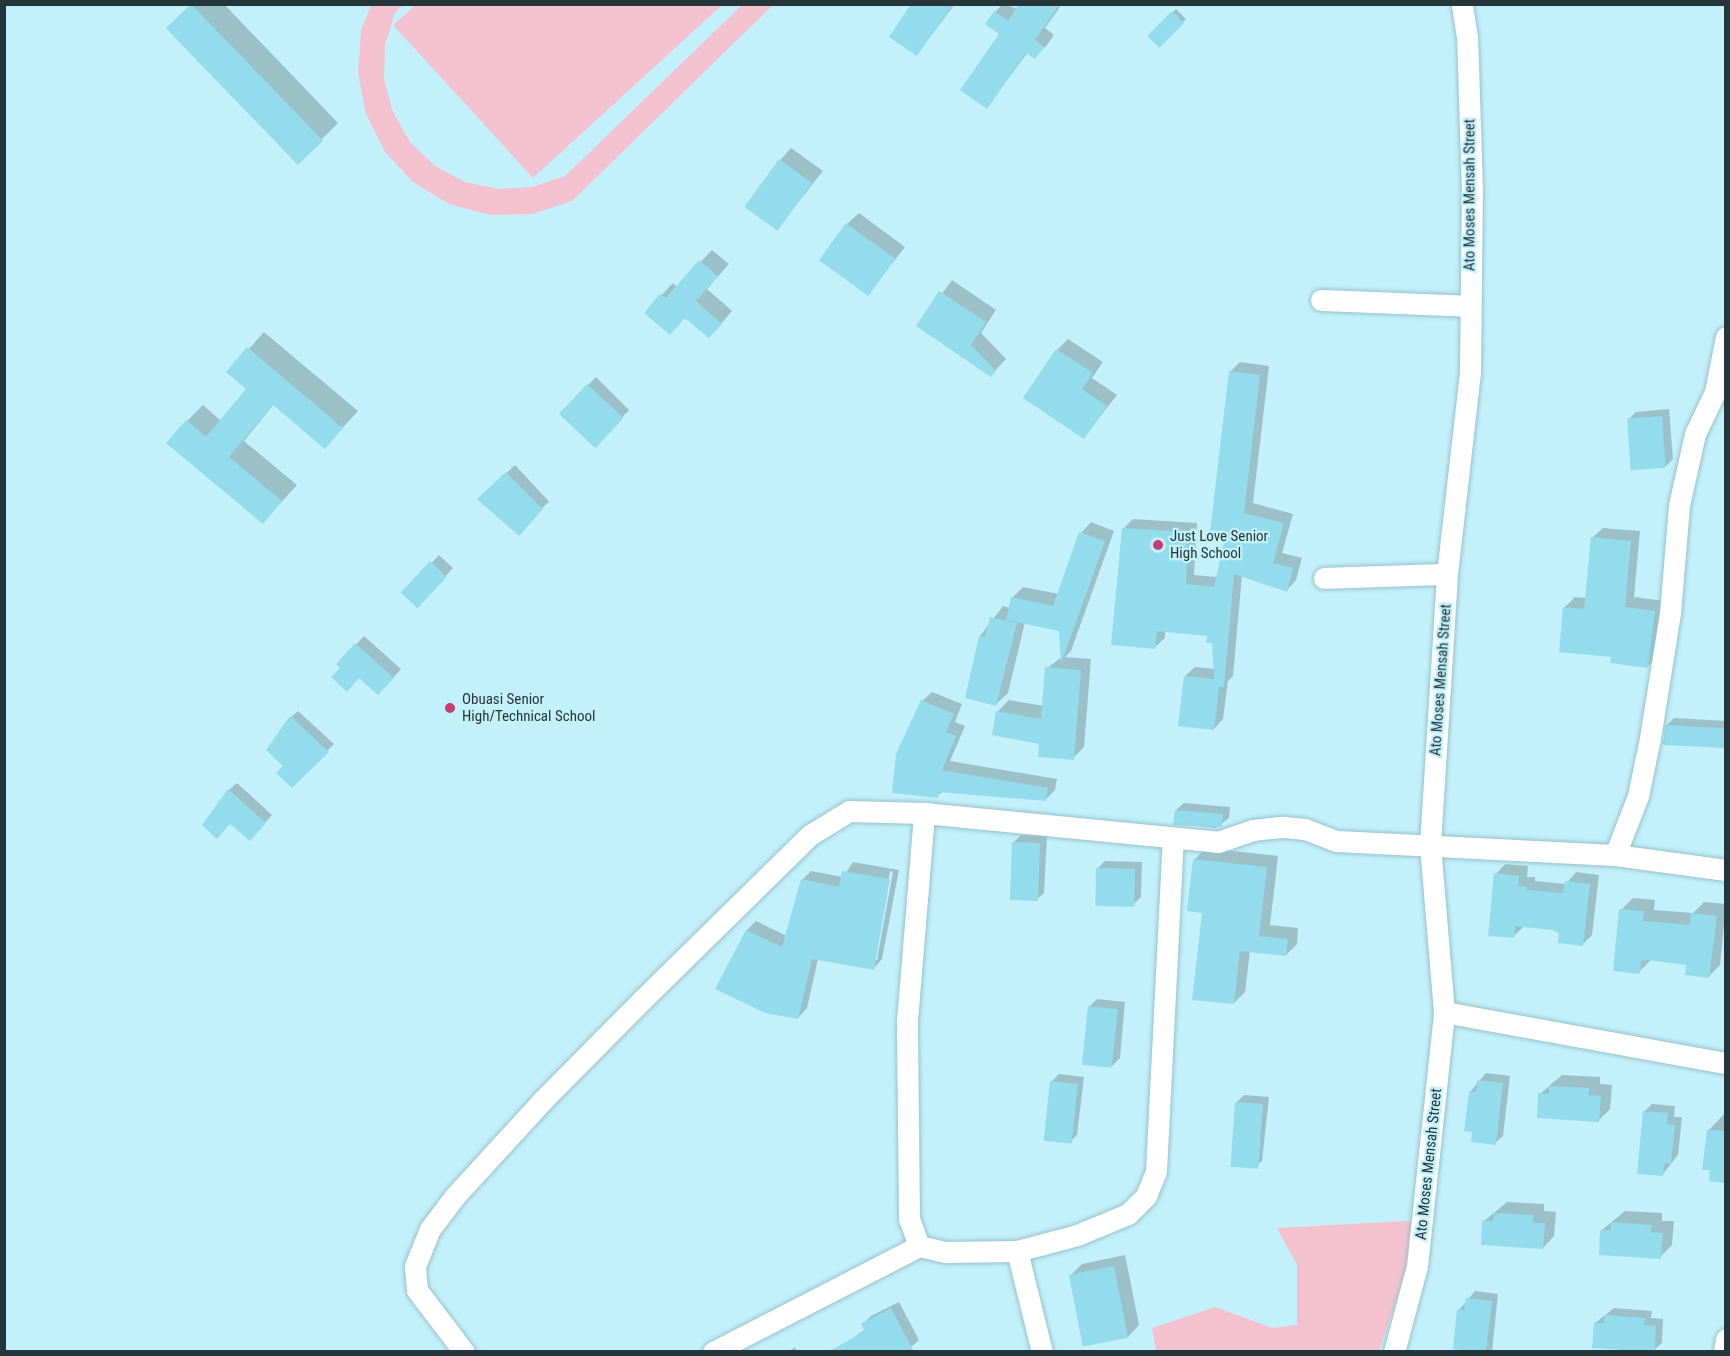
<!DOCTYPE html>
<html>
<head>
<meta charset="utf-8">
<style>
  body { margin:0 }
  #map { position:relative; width:1730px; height:1356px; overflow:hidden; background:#c3f1fb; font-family:"Roboto Condensed",sans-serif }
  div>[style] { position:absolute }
  .green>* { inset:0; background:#f4c2ce }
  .shadow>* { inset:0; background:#0003; transform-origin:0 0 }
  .building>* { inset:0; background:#92dceb; transform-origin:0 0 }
  .roads { filter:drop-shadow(0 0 2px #96c3cc) drop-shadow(0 0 2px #96c3cc) }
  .minor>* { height:21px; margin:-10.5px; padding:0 10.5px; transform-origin:10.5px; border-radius:10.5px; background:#fff }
  .dots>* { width:16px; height:16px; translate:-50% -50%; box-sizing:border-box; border:3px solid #c3f1fb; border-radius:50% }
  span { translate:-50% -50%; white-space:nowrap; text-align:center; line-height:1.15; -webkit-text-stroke:4.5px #c3f1fb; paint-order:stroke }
  .street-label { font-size:15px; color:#24363a }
  .poi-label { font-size:15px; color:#24363a }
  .left { translate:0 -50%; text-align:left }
  .frame { position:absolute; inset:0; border:6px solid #24363a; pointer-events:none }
</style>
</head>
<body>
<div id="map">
  <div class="green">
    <div style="clip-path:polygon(371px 5px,403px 5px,395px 12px,385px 45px,384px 79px,393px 112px,410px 142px,435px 166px,465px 182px,498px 189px,532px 187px,565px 176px,742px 5px,773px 5px,572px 201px,532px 214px,490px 215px,449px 204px,413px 182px,385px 152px,366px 114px,358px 73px,361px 31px)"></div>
    <div style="clip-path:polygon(416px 5px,416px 4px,722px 5px,533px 178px,393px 25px)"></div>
    <div style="clip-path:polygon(1423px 1220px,1379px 1351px,1156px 1351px,1152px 1328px,1215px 1307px,1273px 1328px,1297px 1325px,1297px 1265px,1277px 1228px)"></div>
  </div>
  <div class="shadow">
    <div style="clip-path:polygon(193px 4px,224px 4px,338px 123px,298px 163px,168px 28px)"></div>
    <div style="clip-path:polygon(913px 4px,955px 4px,917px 54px)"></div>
    <div style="clip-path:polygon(1003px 4px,1018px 9px,1021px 4px,1062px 4px,1045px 28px,1054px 35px,1047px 45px,1035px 57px,1028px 52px,987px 107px,1001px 33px,995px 12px)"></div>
    <div style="left:1176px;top:9px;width:14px;height:38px;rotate:45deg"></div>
    <div style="clip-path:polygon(791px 148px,823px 171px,777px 229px,780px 160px)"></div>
    <div style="clip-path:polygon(859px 213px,905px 247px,868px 294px,847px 224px)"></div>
    <div style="clip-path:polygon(712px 250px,729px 264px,707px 289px,732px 311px,720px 325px,646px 312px,673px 283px,677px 287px)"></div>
    <div style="clip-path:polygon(952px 280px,996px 310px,981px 333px,1006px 359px,991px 375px,918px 326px)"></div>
    <div style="clip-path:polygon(264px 332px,358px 411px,325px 447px,274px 404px,244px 441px,297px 485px,263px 522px,187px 421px,203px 405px,221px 421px,248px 389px,228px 372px)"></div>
    <div style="clip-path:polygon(1068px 339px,1103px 362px,1092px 378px,1117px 395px,1084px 437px,1057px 350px)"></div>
    <div style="clip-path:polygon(1240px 362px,1269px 366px,1253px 503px,1293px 514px,1282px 553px,1302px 558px,1296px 580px,1287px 590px,1242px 575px,1233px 676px,1228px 681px,1223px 719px,1214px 729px,1185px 676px,1195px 667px,1215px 669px,1213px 642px,1208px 635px,1165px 630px,1165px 638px,1155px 647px,1123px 529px,1133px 519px,1197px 523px,1194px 575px,1217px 577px,1226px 541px,1230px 372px)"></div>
    <div style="left:596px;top:377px;width:47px;height:51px;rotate:45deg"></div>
    <div style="clip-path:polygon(1669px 409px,1673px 459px,1665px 467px,1628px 420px,1636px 412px)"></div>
    <div style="left:515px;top:465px;width:50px;height:35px;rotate:47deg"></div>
    <div style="clip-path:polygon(1091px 522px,1114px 531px,1071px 651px,1065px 657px,1091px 659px,1084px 747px,1073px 758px,1041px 742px,993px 734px,998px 711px,1009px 700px,1044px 706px,1047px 668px,1062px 657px,1060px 630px,1025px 622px,1008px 693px,996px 704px,980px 636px,1003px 606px,1010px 608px,1013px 597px,1023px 587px,1059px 594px,1081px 533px)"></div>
    <div style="clip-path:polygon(1603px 528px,1640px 531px,1634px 597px,1665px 601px,1658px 656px,1648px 666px,1613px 655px,1565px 607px,1575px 597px,1587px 598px,1592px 538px)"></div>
    <div style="left:439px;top:555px;width:19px;height:52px;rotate:43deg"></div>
    <div style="clip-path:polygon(364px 636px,401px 669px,386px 686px,338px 664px)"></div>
    <div style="clip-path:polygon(932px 692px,962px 704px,955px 722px,965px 726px,950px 761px,1057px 779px,1055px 790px,1045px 800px,943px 791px,937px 796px,922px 701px)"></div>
    <div style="clip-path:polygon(298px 711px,334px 744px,292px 786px,285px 766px,291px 717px)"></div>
    <div style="clip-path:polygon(1674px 718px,1726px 721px,1726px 747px,1663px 744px,1666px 726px)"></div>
    <div style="clip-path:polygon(237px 783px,272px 815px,257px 832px,229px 790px)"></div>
    <div style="clip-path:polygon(1184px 803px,1230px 807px,1229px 818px,1216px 828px,1175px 823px,1176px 810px)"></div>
    <div style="clip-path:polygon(1021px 835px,1047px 836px,1044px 893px,1036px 900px,1014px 842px)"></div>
    <div style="clip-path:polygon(1206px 848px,1278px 856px,1270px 925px,1298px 928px,1297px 944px,1286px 955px,1250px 951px,1245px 992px,1234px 1003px,1204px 911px,1195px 859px)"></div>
    <div style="clip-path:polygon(1105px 861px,1142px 862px,1141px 897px,1133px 905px,1098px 868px)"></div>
    <div style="clip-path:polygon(evenodd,853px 862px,899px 870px,882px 959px,873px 969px,818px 959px,807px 1008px,798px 1018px,717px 989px,747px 930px,756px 921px,787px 936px,802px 880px,811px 871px,843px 877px,853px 862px,890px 871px,893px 872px,877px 960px,874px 960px,890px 871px)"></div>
    <div style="clip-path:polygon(1505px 864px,1528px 866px,1527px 877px,1535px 877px,1535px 881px,1566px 884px,1576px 872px,1599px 875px,1592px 935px,1582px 945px,1552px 928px,1523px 927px,1514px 936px,1496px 874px)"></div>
    <div style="clip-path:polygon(1633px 898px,1655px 900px,1654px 910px,1693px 913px,1704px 902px,1726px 904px,1720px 965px,1709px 976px,1688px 964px,1651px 960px,1639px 972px,1621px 910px)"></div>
    <div style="clip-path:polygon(1097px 999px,1125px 1002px,1120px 1058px,1112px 1066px,1089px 1007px)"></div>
    <div style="clip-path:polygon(1486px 1073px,1510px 1076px,1503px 1136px,1495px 1143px,1470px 1092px)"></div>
    <div style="clip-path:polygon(1059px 1074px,1084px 1077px,1077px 1135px,1069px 1143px,1052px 1081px)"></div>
    <div style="clip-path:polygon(1562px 1075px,1600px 1077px,1600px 1084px,1612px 1085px,1610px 1109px,1598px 1121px,1540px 1094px)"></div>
    <div style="clip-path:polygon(1244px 1095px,1269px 1097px,1262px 1161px,1254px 1168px,1237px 1102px)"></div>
    <div style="clip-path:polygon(1652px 1104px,1675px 1106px,1674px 1117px,1682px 1117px,1678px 1155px,1663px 1174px,1644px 1112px)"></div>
    <div style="clip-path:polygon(1726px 1112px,1726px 1181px,1710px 1179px,1708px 1131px)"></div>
    <div style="clip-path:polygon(1507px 1202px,1544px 1204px,1544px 1211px,1556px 1212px,1554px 1236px,1543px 1248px,1484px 1221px)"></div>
    <div style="clip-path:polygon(1625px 1211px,1662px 1213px,1662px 1221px,1674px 1221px,1672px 1245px,1660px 1257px,1602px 1230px)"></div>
    <div style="clip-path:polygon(1125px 1255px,1139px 1325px,1128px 1337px,1071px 1275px,1082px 1264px)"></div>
    <div style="clip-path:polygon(1475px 1291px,1498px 1294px,1492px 1352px,1462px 1352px,1459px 1310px)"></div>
    <div style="clip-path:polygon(899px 1302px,919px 1340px,911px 1347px,844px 1344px,866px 1329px,863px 1324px,871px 1316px)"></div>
    <div style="clip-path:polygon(1614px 1308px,1652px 1311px,1651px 1318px,1663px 1319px,1662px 1343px,1654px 1350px,1595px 1323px)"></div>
    <div style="clip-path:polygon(795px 1347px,797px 1352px,788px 1352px)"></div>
  </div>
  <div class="building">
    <div style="left:191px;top:4px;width:190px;height:35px;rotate:46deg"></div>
    <div style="clip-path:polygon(911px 4px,953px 4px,917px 56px,889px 37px)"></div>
    <div style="clip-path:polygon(1019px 4px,1060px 4px,1035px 40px,1044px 47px,1035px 59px,1026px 53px,987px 109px,960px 90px,999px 34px,985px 24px,994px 11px,1008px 21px)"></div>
    <div style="left:1172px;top:11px;width:17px;height:35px;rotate:45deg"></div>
    <div style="left:779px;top:159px;width:41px;height:59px;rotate:36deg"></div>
    <div style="left:846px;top:223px;width:61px;height:46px;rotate:36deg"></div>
    <div style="clip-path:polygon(699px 260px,718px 276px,696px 301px,722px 324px,709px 338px,685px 318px,670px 335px,644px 313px,660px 294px,666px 298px)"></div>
    <div style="clip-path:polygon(939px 291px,986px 322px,971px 345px,996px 371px,991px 377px,916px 326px)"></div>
    <div style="clip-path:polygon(247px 347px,343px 428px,325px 449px,273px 405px,229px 457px,282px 501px,263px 524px,166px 443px,186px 420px,206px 437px,246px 389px,226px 372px)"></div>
    <div style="clip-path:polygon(1056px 349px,1093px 373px,1082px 389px,1107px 406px,1084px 439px,1023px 398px)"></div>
    <div style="clip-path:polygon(1229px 371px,1260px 375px,1244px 513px,1284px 523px,1273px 563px,1293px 568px,1287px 592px,1234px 574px,1224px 687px,1219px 687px,1214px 730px,1178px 726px,1184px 676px,1214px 679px,1212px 643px,1206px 643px,1207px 636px,1157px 631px,1155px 649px,1111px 645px,1122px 528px,1188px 532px,1186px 584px,1214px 587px,1224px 542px,1209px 540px)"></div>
    <div style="left:587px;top:384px;width:50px;height:41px;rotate:43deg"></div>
    <div style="left:1662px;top:416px;width:52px;height:35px;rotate:86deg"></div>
    <div style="clip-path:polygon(506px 472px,543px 509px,519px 536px,477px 499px)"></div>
    <div style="clip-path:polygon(1079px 532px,1105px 541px,1061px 664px,1059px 631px,1006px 620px,1011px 597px,1053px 606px)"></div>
    <div style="clip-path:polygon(1591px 537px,1631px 541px,1625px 607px,1655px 611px,1648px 668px,1610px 663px,1611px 657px,1559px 652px,1563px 607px,1584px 609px)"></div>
    <div style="left:430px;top:561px;width:23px;height:43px;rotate:43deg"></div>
    <div style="clip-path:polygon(990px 617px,1017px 623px,996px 706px,965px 698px,979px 636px,985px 637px)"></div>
    <div style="clip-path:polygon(355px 643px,394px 678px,378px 695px,359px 678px,347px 692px,331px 677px,340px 668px,336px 664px)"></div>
    <div style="clip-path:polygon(1045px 667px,1081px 670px,1074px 760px,1038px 757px,1039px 744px,992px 735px,996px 711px,1041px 719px)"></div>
    <div style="clip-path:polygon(921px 700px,954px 714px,946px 732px,956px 736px,942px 770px,1048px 788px,1046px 801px,939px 792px,938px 798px,892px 793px,896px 754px)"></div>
    <div style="clip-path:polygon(290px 716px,329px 752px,292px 788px,276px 773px,283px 766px,266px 750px)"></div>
    <div style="left:1665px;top:725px;width:60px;height:20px;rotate:3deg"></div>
    <div style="clip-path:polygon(228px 789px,266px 823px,250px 841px,230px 824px,217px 839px,202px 825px)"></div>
    <div style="clip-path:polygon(1175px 810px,1223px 814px,1222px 827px,1173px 825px)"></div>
    <div style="left:1012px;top:842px;width:28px;height:58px;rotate:2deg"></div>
    <div style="clip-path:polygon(1193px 859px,1267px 867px,1259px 936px,1288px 939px,1286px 956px,1240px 951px,1234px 1004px,1192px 1000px,1202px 913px,1187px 911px)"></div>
    <div style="left:1096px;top:868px;width:39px;height:38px;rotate:1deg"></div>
    <div style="clip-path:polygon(842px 871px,890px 879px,874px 970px,812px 959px,798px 1019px,765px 1013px,715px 989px,746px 930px,782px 947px,801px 879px,839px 887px)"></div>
    <div style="clip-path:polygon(1494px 873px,1519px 876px,1518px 886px,1527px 887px,1526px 890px,1563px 893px,1565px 881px,1590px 884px,1583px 946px,1558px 943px,1559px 933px,1552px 930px,1515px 926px,1514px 938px,1488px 936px)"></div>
    <div style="clip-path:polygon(1619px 909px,1644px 911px,1643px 921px,1690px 925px,1691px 913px,1717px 916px,1709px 978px,1685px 975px,1686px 965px,1648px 960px,1641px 961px,1640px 974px,1613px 971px)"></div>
    <div style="left:1088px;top:1006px;width:30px;height:59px;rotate:6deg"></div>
    <div style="clip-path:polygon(1477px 1080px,1503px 1083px,1496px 1145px,1471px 1142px,1472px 1132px,1464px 1131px,1469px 1091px,1476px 1092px)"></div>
    <div style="left:1050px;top:1081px;width:28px;height:60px;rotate:6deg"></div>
    <div style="clip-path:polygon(1549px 1086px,1589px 1088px,1589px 1095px,1601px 1096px,1599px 1122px,1537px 1118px,1538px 1093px,1549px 1094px)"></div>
    <div style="left:1235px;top:1102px;width:28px;height:65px;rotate:4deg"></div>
    <div style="clip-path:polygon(1643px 1111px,1668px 1113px,1667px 1124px,1675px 1125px,1671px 1164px,1664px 1164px,1663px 1176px,1637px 1174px)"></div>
    <div style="clip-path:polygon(1707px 1130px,1725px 1131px,1725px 1183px,1709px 1181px,1710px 1170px,1702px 1170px)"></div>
    <div style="clip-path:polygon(1494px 1213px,1533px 1215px,1533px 1223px,1545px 1223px,1543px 1249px,1481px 1245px,1482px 1220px,1493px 1221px)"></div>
    <div style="clip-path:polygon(1611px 1222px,1651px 1225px,1651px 1232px,1663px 1233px,1661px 1259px,1599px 1255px,1600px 1230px,1611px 1230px)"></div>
    <div style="left:1114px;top:1266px;width:73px;height:46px;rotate:79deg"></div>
    <div style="clip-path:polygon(1466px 1298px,1492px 1301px,1486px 1352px,1453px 1349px,1457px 1309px,1464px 1310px)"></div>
    <div style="clip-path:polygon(891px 1308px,914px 1352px,828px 1352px,865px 1331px,861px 1324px)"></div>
    <div style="clip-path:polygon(1605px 1315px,1645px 1318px,1644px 1325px,1656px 1326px,1655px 1352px,1592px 1348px,1594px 1323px,1604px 1323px)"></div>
  </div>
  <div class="roads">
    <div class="minor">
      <div style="left:1321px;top:300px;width:148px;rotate:2.3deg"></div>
      <div style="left:1324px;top:578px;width:123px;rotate:-1.9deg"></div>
      <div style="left:1615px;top:855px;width:63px;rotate:-68.7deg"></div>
      <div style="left:1638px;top:796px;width:59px;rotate:-78.3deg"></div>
      <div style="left:1650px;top:738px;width:127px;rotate:-80.9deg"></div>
      <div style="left:1670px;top:613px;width:108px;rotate:-85.2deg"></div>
      <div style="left:1679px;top:505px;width:73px;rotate:-77.3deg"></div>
      <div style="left:1695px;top:434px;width:47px;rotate:-64.5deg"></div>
      <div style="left:1715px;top:392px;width:56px;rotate:-78.7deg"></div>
      <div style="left:1444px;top:1012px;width:287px;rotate:10.3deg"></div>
      <div style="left:919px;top:1246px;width:29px;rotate:-110deg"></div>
      <div style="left:909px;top:1219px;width:198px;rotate:-90.6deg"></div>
      <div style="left:907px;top:1021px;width:209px;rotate:-85.3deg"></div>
      <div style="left:1017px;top:1251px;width:104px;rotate:76.1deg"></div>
      <div style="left:464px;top:1352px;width:78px;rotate:-127.2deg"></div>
      <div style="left:417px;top:1290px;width:24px;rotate:-95deg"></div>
      <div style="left:415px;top:1266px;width:40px;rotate:-68deg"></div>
      <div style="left:430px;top:1229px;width:41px;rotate:-52.9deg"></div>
      <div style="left:455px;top:1196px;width:129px;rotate:-47.5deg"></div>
      <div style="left:542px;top:1101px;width:142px;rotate:-45.3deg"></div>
      <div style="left:642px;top:1000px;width:235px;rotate:-44.5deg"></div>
      <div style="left:810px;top:835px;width:46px;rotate:-31.6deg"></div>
      <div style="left:849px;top:811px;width:75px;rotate:1.5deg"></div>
      <div style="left:924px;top:813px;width:295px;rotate:5.6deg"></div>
      <div style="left:1218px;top:842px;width:36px;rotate:-19deg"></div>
      <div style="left:1252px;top:830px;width:31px;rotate:-6deg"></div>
      <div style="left:1283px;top:827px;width:22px;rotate:5deg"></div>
      <div style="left:1305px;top:829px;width:34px;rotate:21deg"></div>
      <div style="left:1337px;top:841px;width:278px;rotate:2.9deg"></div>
      <div style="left:1615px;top:855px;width:112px;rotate:7.7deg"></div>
      <div style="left:713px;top:1352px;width:232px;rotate:-27.2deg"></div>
      <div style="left:919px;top:1246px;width:28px;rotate:13deg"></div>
      <div style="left:946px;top:1252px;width:71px;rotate:-0.8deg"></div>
      <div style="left:1017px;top:1251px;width:62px;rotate:-14.9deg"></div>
      <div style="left:1077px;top:1235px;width:55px;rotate:-22.4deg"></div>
      <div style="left:1128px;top:1214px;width:25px;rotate:-45deg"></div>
      <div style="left:1146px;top:1196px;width:27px;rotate:-68deg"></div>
      <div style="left:1156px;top:1171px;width:333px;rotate:-87.1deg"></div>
      <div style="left:1394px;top:1352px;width:89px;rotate:-75deg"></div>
      <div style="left:1417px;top:1266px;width:255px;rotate:-83.9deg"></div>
      <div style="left:1444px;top:1012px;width:168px;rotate:-94.8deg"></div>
      <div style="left:1430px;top:845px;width:272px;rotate:-86.4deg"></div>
      <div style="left:1447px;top:574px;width:202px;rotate:-83.5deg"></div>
      <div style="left:1470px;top:373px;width:181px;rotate:-89.4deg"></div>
      <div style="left:1472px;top:192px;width:155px;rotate:-91.8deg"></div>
      <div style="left:1467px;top:37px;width:33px;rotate:-99deg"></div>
      <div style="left:1724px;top:1352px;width:13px;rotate:-81deg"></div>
    </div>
  </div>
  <div class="dots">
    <div style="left:1158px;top:545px;background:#c83c70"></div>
    <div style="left:450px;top:708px;background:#c83c70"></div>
  </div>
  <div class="street-label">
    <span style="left:1470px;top:195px;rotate:-90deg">Ato Moses Mensah Street</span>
    <span style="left:1441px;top:680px;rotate:-86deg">Ato Moses Mensah Street</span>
    <span style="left:1429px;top:1164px;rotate:-84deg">Ato Moses Mensah Street</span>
  </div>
  <div class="poi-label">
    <span class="left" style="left:1170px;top:545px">Just Love Senior<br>High School</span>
    <span class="left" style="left:462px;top:708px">Obuasi Senior<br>High/Technical School</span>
  </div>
  <div class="frame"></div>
</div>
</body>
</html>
